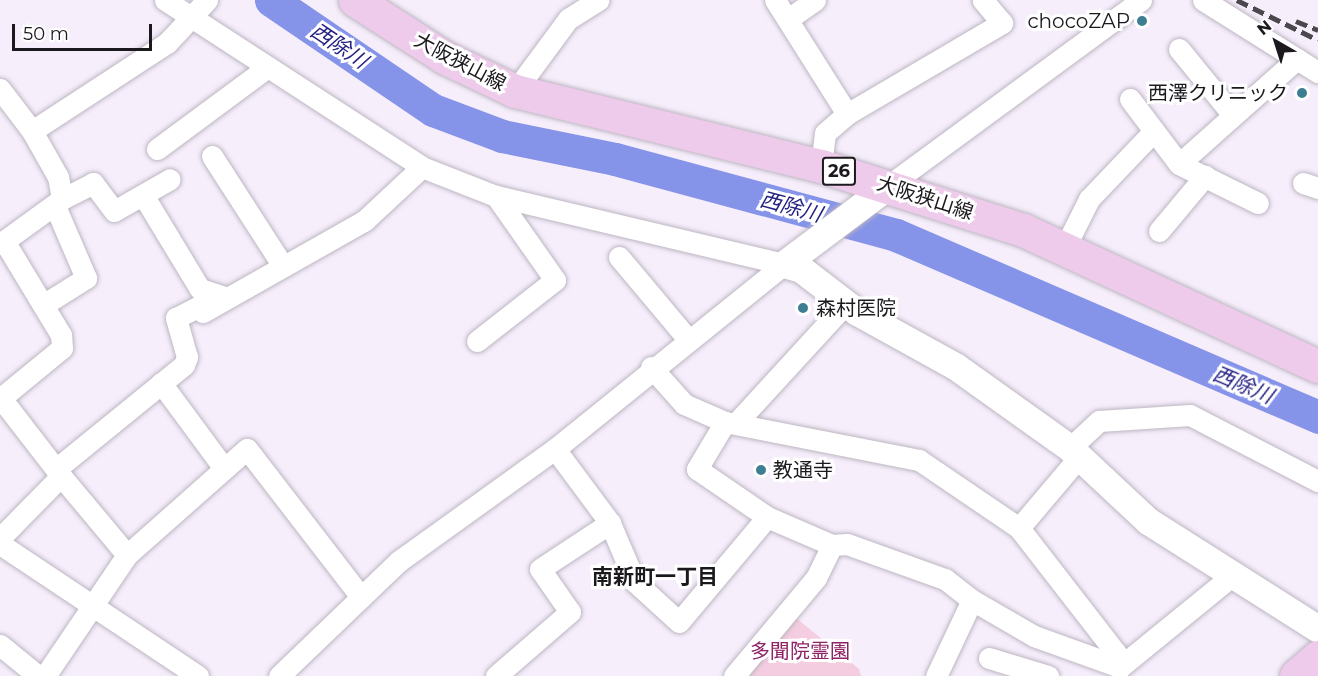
<!DOCTYPE html>
<html>
<head>
<meta charset="utf-8">
<style>
  body { margin:0 }
  #map { position:relative; width:1318px; height:676px; overflow:hidden; background:#f6eefb; font-family:Montserrat,"Noto Sans JP",sans-serif }
  div>[style] { position:absolute }
  .green>* { inset:0; background:#f4cde0 }
  .river>* { height:33px; margin:-16.5px; padding:0 16.5px; transform-origin:16.5px; border-radius:16.5px; background:#8594e9 }
  .roads { filter:drop-shadow(0 0 2px #bdb6c2) drop-shadow(0 0 2px #bdb6c2) }
  .minor>* { height:21px; margin:-10.5px; padding:0 10.5px; transform-origin:10.5px; border-radius:10.5px; background:#fff }
  .tertiary>* { height:27px; margin:-13.5px; padding:0 13.5px; transform-origin:13.5px; border-radius:13.5px; background:#fff }
  .primary>* { height:33px; margin:-16.5px; padding:0 16.5px; transform-origin:16.5px; border-radius:16.5px; background:#eecbeb }
  .rail>* { height:4.5px; margin-top:-2.25px; transform-origin:0; background:repeating-linear-gradient(90deg,#4a474d 0 12px,transparent 0 18px) }
  .dots>* { width:16px; height:16px; translate:-50% -50%; box-sizing:border-box; border:3px solid #fff; border-radius:50% }
  span { translate:-50% -50%; white-space:nowrap; text-align:center; line-height:1.15; -webkit-text-stroke:6px #fff; paint-order:stroke }
  .shield-label span { padding:2px 4px; background:#fff; border:2px solid; border-radius:4px; -webkit-text-stroke-width:0 }
  .shield-label { font-size:18px; color:#1b191d; font-weight:700 }
  .poi-label { font-size:20px; color:#1b191d }
  .right { translate:-100% -50%; text-align:right }
  .left { translate:0 -50%; text-align:left }
  .street-label { font-size:20px; color:#1b191d }
  .park-label { font-size:20px; color:#8e2365 }
  .water-label { font-size:21px; color:#242183; font-style:italic }
  .neighbourhood-label { font-size:21px; color:#1b191d; font-weight:700 }
  .north { position:absolute; left:1246px; top:12px; width:60px; height:60px; -webkit-text-stroke:4px #fff; paint-order:stroke; rotate:321deg; font-size:16px; font-weight:700; line-height:24px; text-align:center; color:#1b191d }
  .north::after { content:''; display:block; margin:auto; width:21px; height:27px; background:#1b191d; clip-path:polygon(50% 0,100% 100%,50% 72%,0 100%) }
  .scale { position:absolute; left:12px; top:24px; width:140px; height:27px; box-sizing:border-box; border:3px solid #1b191d; border-top:0; padding-left:8px; font-size:18px; line-height:21px; white-space:nowrap; color:#1b191d; -webkit-text-stroke:4px #fff; paint-order:stroke }
</style>
</head>
<body>
<div id="map">
  <div class="green">
    <div style="clip-path:polygon(796px 618px,859px 669px,861px 676px,747px 676px)"></div>
  </div>
  <div class="river">
    <div style="left:271px;top:0;width:196px;rotate:34.2deg"></div>
    <div style="left:433px;top:110px;width:74px;rotate:20.6deg"></div>
    <div style="left:502px;top:136px;width:115px;rotate:11.5deg"></div>
    <div style="left:615px;top:159px;width:291px;rotate:15.1deg"></div>
    <div style="left:896px;top:235px;width:460px;rotate:23.3deg"></div>
  </div>
  <div class="roads">
    <div class="minor">
      <div style="left:165px;top:0;width:306px;rotate:33deg"></div>
      <div style="left:422px;top:167px;width:79px;rotate:21.4deg"></div>
      <div style="left:496px;top:196px;width:296px;rotate:13.3deg"></div>
      <div style="left:775px;top:0;width:135px;rotate:57.7deg"></div>
      <div style="left:847px;top:114px;width:29px;rotate:139deg"></div>
      <div style="left:825px;top:133px;width:33px;rotate:97deg"></div>
      <div style="left:1203px;top:0;width:136px;rotate:32.1deg"></div>
      <div style="left:788px;top:19px;width:33px;rotate:-35deg"></div>
      <div style="left:1179px;top:49px;width:85px;rotate:50.7deg"></div>
      <div style="left:0;top:89px;width:53px;rotate:52.7deg"></div>
      <div style="left:515px;top:91px;width:89px;rotate:-53.6deg"></div>
      <div style="left:568px;top:19px;width:36px;rotate:-32deg"></div>
      <div style="left:1130px;top:99px;width:81px;rotate:53deg"></div>
      <div style="left:1179px;top:164px;width:88px;rotate:26.3deg"></div>
      <div style="left:847px;top:114px;width:180px;rotate:-30.4deg"></div>
      <div style="left:1002px;top:23px;width:30px;rotate:-130deg"></div>
      <div style="left:157px;top:149px;width:138px;rotate:-36.5deg"></div>
      <div style="left:212px;top:156px;width:131px;rotate:57.2deg"></div>
      <div style="left:1179px;top:164px;width:158px;rotate:-41.7deg"></div>
      <div style="left:1303px;top:183px;width:16px;rotate:18deg"></div>
      <div style="left:888px;top:186px;width:314px;rotate:-36.3deg"></div>
      <div style="left:143px;top:195px;width:110px;rotate:58.8deg"></div>
      <div style="left:200px;top:289px;width:26px;rotate:18deg"></div>
      <div style="left:62px;top:199px;width:35px;rotate:-27deg"></div>
      <div style="left:93px;top:183px;width:35px;rotate:53deg"></div>
      <div style="left:114px;top:211px;width:64px;rotate:-29.7deg"></div>
      <div style="left:1159px;top:231px;width:72px;rotate:-50.1deg"></div>
      <div style="left:0;top:244px;width:77px;rotate:-36deg"></div>
      <div style="left:62px;top:199px;width:22px;rotate:-100deg"></div>
      <div style="left:58px;top:177px;width:53px;rotate:-119.5deg"></div>
      <div style="left:32px;top:131px;width:161px;rotate:-33.1deg"></div>
      <div style="left:167px;top:43px;width:59px;rotate:-47.1deg"></div>
      <div style="left:1064px;top:249px;width:56px;rotate:-63.4deg"></div>
      <div style="left:1089px;top:199px;width:94px;rotate:-46.3deg"></div>
      <div style="left:619px;top:257px;width:106px;rotate:50deg"></div>
      <div style="left:43px;top:305px;width:51px;rotate:-32.1deg"></div>
      <div style="left:86px;top:278px;width:78px;rotate:-113.3deg"></div>
      <div style="left:477px;top:341px;width:99px;rotate:-38deg"></div>
      <div style="left:555px;top:280px;width:103px;rotate:-125.1deg"></div>
      <div style="left:651px;top:367px;width:50px;rotate:48.3deg"></div>
      <div style="left:684px;top:404px;width:45px;rotate:23.7deg"></div>
      <div style="left:725px;top:422px;width:198px;rotate:11.1deg"></div>
      <div style="left:919px;top:460px;width:121px;rotate:34.2deg"></div>
      <div style="left:1019px;top:528px;width:158px;rotate:52.2deg"></div>
      <div style="left:1116px;top:653px;width:15px;rotate:74deg"></div>
      <div style="left:161px;top:383px;width:106px;rotate:53.5deg"></div>
      <div style="left:0;top:397px;width:100px;rotate:52.3deg"></div>
      <div style="left:61px;top:476px;width:87px;rotate:134.5deg"></div>
      <div style="left:1px;top:398px;width:79px;rotate:-39.3deg"></div>
      <div style="left:62px;top:348px;width:13px;rotate:-94deg"></div>
      <div style="left:61px;top:335px;width:110px;rotate:-121.2deg"></div>
      <div style="left:738px;top:421px;width:160px;rotate:-47.5deg"></div>
      <div style="left:725px;top:422px;width:55px;rotate:120.8deg"></div>
      <div style="left:697px;top:469px;width:85px;rotate:34.4deg"></div>
      <div style="left:1070px;top:448px;width:40px;rotate:-43deg"></div>
      <div style="left:1099px;top:421px;width:91px;rotate:-3.8deg"></div>
      <div style="left:1190px;top:415px;width:144px;rotate:27.3deg"></div>
      <div style="left:555px;top:449px;width:92px;rotate:53.4deg"></div>
      <div style="left:610px;top:523px;width:64px;rotate:67deg"></div>
      <div style="left:635px;top:582px;width:59px;rotate:42.3deg"></div>
      <div style="left:679px;top:622px;width:137px;rotate:-50deg"></div>
      <div style="left:767px;top:517px;width:71px;rotate:23.3deg"></div>
      <div style="left:832px;top:545px;width:15px;rotate:-4deg"></div>
      <div style="left:847px;top:544px;width:104px;rotate:19.7deg"></div>
      <div style="left:945px;top:579px;width:34px;rotate:38deg"></div>
      <div style="left:972px;top:600px;width:84px;rotate:115.3deg"></div>
      <div style="left:56px;top:469px;width:165px;rotate:-39.1deg"></div>
      <div style="left:184px;top:365px;width:9px;rotate:-69deg"></div>
      <div style="left:187px;top:357px;width:41px;rotate:-105.8deg"></div>
      <div style="left:176px;top:318px;width:25px;rotate:-27deg"></div>
      <div style="left:198px;top:307px;width:7px;rotate:45deg"></div>
      <div style="left:203px;top:312px;width:185px;rotate:-29.5deg"></div>
      <div style="left:364px;top:221px;width:79px;rotate:-43deg"></div>
      <div style="left:61px;top:476px;width:103px;rotate:50.1deg"></div>
      <div style="left:1019px;top:528px;width:93px;rotate:-49.8deg"></div>
      <div style="left:0;top:544px;width:238px;rotate:33.7deg"></div>
      <div style="left:972px;top:600px;width:72px;rotate:30.1deg"></div>
      <div style="left:1034px;top:636px;width:91px;rotate:19.8deg"></div>
      <div style="left:0;top:645px;width:49px;rotate:39.2deg"></div>
      <div style="left:989px;top:658px;width:62px;rotate:17deg"></div>
      <div style="left:1120px;top:667px;width:147px;rotate:-39.2deg"></div>
      <div style="left:45px;top:676px;width:146px;rotate:-55.9deg"></div>
      <div style="left:127px;top:555px;width:160px;rotate:-41.5deg"></div>
      <div style="left:247px;top:449px;width:187px;rotate:52.4deg"></div>
      <div style="left:279px;top:676px;width:166px;rotate:-43.8deg"></div>
      <div style="left:399px;top:561px;width:192px;rotate:-35.7deg"></div>
      <div style="left:555px;top:449px;width:294px;rotate:-38.9deg"></div>
      <div style="left:496px;top:676px;width:98px;rotate:-40.9deg"></div>
      <div style="left:570px;top:612px;width:52px;rotate:-124.9deg"></div>
      <div style="left:540px;top:569px;width:84px;rotate:-33.3deg"></div>
      <div style="left:734px;top:676px;width:128px;rotate:-50.1deg"></div>
      <div style="left:816px;top:578px;width:37px;rotate:-64deg"></div>
    </div>
    <div class="tertiary">
      <div style="left:784px;top:264px;width:18px;rotate:16deg"></div>
      <div style="left:801px;top:269px;width:71px;rotate:37.5deg"></div>
      <div style="left:857px;top:312px;width:112px;rotate:28.9deg"></div>
      <div style="left:955px;top:366px;width:141px;rotate:35.5deg"></div>
      <div style="left:1070px;top:448px;width:107px;rotate:43.1deg"></div>
      <div style="left:1148px;top:521px;width:201px;rotate:32.4deg"></div>
      <div style="left:784px;top:264px;width:130px;rotate:-36.9deg"></div>
    </div>
    <div class="primary">
      <div style="left:355px;top:0;width:106px;rotate:32.6deg"></div>
      <div style="left:444px;top:57px;width:79px;rotate:25.6deg"></div>
      <div style="left:515px;top:91px;width:315px;rotate:13.8deg"></div>
      <div style="left:821px;top:166px;width:212px;rotate:17.6deg"></div>
      <div style="left:1023px;top:230px;width:325px;rotate:24.8deg"></div>
      <div style="left:1296px;top:676px;width:29px;rotate:-41deg"></div>
    </div>
  </div>
  <div class="rail">
    <div style="left:1237px;top:0;width:90px;rotate:26.3deg"></div>
    <div style="left:1296px;top:21px;width:24px;rotate:22deg"></div>
  </div>
  <div class="dots">
    <div style="left:1142px;top:21px;background:#3e7e92"></div>
    <div style="left:1302px;top:93px;background:#3e7e92"></div>
    <div style="left:803px;top:308px;background:#3e7e92"></div>
    <div style="left:761px;top:470px;background:#3e7e92"></div>
  </div>
  <div class="shield-label">
    <span style="left:839px;top:171px">26</span>
  </div>
  <div class="poi-label">
    <span class="right" style="left:1130px;top:21px">chocoZAP</span>
    <span class="right" style="left:1288px;top:93px">西澤クリニック</span>
    <span class="left" style="left:816px;top:308px">森村医院</span>
    <span class="left" style="left:773px;top:470px">教通寺</span>
  </div>
  <div class="street-label">
    <span style="left:460px;top:62px;rotate:28deg">大阪狭山線</span>
    <span style="left:925px;top:198px;rotate:18deg">大阪狭山線</span>
  </div>
  <div class="park-label">
    <span style="left:800px;top:651px">多聞院霊園</span>
  </div>
  <div class="water-label">
    <span style="left:339px;top:46px;rotate:34deg">西除川</span>
    <span style="left:791px;top:207px;rotate:15deg">西除川</span>
    <span style="left:1243px;top:385px;rotate:23deg">西除川</span>
  </div>
  <div class="neighbourhood-label">
    <span style="left:655px;top:577px">南新町一丁目</span>
  </div>
  <div class="north">N</div>
  <div class="scale">50 m</div>
</div>
</body>
</html>
